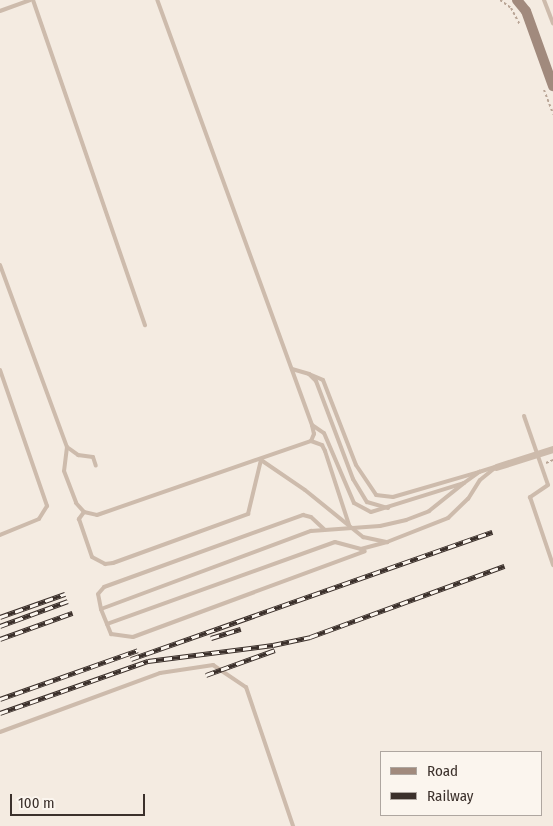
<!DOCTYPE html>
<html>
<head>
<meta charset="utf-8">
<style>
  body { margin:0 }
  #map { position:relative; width:553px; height:826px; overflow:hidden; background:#f4ebe1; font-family:"Fira Sans Condensed",sans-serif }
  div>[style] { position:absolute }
  .path>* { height:2px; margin-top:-1px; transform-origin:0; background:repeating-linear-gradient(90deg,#b9a596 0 2.5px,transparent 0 5px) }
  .lane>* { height:4px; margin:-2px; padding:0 2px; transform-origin:2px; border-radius:2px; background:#cdbbac }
  .street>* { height:7px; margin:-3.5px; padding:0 3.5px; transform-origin:3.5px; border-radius:3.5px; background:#cdbbac }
  .secondary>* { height:10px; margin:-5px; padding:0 5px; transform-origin:5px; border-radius:5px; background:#a18a7d }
  .rail>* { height:4.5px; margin-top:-2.25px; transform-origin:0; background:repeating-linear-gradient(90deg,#fbf5ee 0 8px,#3b302b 0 16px); box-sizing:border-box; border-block:1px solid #3b302b }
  span { translate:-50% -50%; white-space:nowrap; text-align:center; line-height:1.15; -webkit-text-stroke:5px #fbf5ee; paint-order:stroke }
  .legend { position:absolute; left:380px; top:751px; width:162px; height:65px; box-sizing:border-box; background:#fbf5ee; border:1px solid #aea6a0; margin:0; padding:6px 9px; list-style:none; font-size:15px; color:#3b302b }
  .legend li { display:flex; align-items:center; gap:10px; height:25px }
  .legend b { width:25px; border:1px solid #aea6a0 }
  .scale { position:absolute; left:10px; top:794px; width:135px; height:22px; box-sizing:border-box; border:2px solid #3b302b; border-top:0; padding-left:6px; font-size:15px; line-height:18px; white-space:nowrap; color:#3b302b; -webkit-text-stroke:4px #fbf5ee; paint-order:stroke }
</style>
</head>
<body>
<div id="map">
  <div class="path">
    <div style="left:500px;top:0;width:14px;rotate:36deg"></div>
    <div style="left:511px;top:8px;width:19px;rotate:62deg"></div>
    <div style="left:544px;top:90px;width:26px;rotate:69deg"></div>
    <div style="left:546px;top:463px;width:8px;rotate:-23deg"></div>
  </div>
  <div class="lane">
    <div style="left:33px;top:0;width:344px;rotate:71deg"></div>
    <div style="left:544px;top:0;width:25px;rotate:69deg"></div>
    <div style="left:0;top:11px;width:32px;rotate:-20deg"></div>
    <div style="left:0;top:265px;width:194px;rotate:69.8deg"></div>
    <div style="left:67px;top:447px;width:24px;rotate:97deg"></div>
    <div style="left:64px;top:471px;width:34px;rotate:69deg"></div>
    <div style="left:76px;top:503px;width:12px;rotate:48deg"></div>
    <div style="left:84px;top:512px;width:13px;rotate:13deg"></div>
    <div style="left:97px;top:515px;width:226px;rotate:-19.1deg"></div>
    <div style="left:311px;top:441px;width:8px;rotate:-67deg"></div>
    <div style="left:314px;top:434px;width:9px;rotate:-103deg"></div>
    <div style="left:312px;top:425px;width:452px;rotate:-110deg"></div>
    <div style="left:292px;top:369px;width:18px;rotate:16deg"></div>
    <div style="left:309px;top:374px;width:10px;rotate:45deg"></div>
    <div style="left:316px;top:381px;width:105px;rotate:69.3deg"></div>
    <div style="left:353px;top:479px;width:27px;rotate:59deg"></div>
    <div style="left:367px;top:502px;width:22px;rotate:16deg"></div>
    <div style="left:0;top:370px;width:144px;rotate:70.9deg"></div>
    <div style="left:47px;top:506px;width:15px;rotate:122deg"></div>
    <div style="left:39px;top:519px;width:42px;rotate:157.7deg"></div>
    <div style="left:309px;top:374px;width:15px;rotate:23deg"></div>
    <div style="left:323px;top:380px;width:91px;rotate:68.8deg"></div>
    <div style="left:356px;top:465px;width:36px;rotate:56deg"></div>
    <div style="left:376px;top:495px;width:17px;rotate:7deg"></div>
    <div style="left:393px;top:497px;width:90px;rotate:-16.2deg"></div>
    <div style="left:524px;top:416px;width:73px;rotate:70.8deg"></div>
    <div style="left:548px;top:485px;width:22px;rotate:146deg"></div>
    <div style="left:530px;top:497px;width:72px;rotate:71.3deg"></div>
    <div style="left:312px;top:425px;width:14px;rotate:34deg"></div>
    <div style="left:324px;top:433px;width:76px;rotate:66.8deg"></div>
    <div style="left:354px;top:503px;width:19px;rotate:28deg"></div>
    <div style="left:371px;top:512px;width:97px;rotate:-17.3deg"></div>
    <div style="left:464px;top:483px;width:19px;rotate:-36deg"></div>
    <div style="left:479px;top:472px;width:16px;rotate:-18deg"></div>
    <div style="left:311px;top:441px;width:12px;rotate:20deg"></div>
    <div style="left:322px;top:445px;width:7px;rotate:63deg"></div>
    <div style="left:325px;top:451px;width:78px;rotate:72deg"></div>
    <div style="left:67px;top:447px;width:14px;rotate:36deg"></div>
    <div style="left:78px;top:455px;width:15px;rotate:8deg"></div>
    <div style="left:93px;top:457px;width:9px;rotate:72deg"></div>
    <div style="left:84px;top:512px;width:9px;rotate:126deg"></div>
    <div style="left:79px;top:519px;width:40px;rotate:71.1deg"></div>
    <div style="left:92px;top:557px;width:15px;rotate:28deg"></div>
    <div style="left:105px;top:564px;width:8px;rotate:-7deg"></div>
    <div style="left:113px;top:563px;width:144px;rotate:-19.9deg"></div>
    <div style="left:248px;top:514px;width:56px;rotate:-76.5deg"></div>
    <div style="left:261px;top:460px;width:53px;rotate:34.3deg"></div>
    <div style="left:305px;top:490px;width:75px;rotate:39deg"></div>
    <div style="left:363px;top:537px;width:25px;rotate:12deg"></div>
    <div style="left:387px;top:542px;width:66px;rotate:-21.5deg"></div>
    <div style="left:448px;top:518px;width:28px;rotate:-44deg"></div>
    <div style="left:468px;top:499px;width:22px;rotate:-58deg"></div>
    <div style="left:480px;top:480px;width:21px;rotate:-39deg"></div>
    <div style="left:387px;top:542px;width:27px;rotate:165deg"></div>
    <div style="left:361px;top:549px;width:27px;rotate:-165deg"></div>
    <div style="left:335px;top:542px;width:242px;rotate:160.2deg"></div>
    <div style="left:107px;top:624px;width:16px;rotate:-112deg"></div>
    <div style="left:101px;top:609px;width:224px;rotate:-20.4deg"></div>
    <div style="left:311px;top:531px;width:69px;rotate:-4.1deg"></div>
    <div style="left:380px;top:526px;width:27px;rotate:-13deg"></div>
    <div style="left:406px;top:520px;width:25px;rotate:-21deg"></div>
    <div style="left:429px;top:511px;width:45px;rotate:-38.7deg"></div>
    <div style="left:101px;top:609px;width:15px;rotate:-101deg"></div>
    <div style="left:98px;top:594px;width:9px;rotate:-49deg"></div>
    <div style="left:104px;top:587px;width:212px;rotate:-19.9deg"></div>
    <div style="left:303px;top:515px;width:8px;rotate:14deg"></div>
    <div style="left:311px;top:517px;width:18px;rotate:43deg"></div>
    <div style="left:107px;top:624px;width:11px;rotate:68deg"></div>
    <div style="left:111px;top:634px;width:22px;rotate:8deg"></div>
    <div style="left:133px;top:637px;width:247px;rotate:-20.3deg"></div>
    <div style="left:0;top:732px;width:171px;rotate:-20.2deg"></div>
    <div style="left:160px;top:673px;width:54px;rotate:-8.6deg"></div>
    <div style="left:213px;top:665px;width:40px;rotate:34deg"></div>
    <div style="left:246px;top:687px;width:147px;rotate:71.3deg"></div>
  </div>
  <div class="street">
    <div style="left:496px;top:467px;width:60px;rotate:-17.5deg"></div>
  </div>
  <div class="secondary">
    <div style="left:517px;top:0;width:14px;rotate:51deg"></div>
    <div style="left:526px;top:11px;width:80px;rotate:70.2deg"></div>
  </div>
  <div class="rail">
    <div style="left:0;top:617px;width:69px;rotate:-19.5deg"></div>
    <div style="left:0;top:626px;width:72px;rotate:-20.2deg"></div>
    <div style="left:211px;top:638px;width:31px;rotate:-17deg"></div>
    <div style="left:0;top:639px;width:77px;rotate:-19.9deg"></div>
    <div style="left:131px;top:659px;width:383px;rotate:-19.4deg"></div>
    <div style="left:206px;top:675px;width:73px;rotate:-19.9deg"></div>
    <div style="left:0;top:699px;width:146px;rotate:-19.5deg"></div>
    <div style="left:0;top:713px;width:157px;rotate:-19.4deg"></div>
    <div style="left:148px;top:661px;width:126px;rotate:-7.3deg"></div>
    <div style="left:273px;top:645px;width:38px;rotate:-12deg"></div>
    <div style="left:310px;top:637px;width:207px;rotate:-20.1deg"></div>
  </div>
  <ul class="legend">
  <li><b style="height:6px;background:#a18a7d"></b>Road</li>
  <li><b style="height:6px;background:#3b302b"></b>Railway</li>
  </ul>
  <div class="scale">100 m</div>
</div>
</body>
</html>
